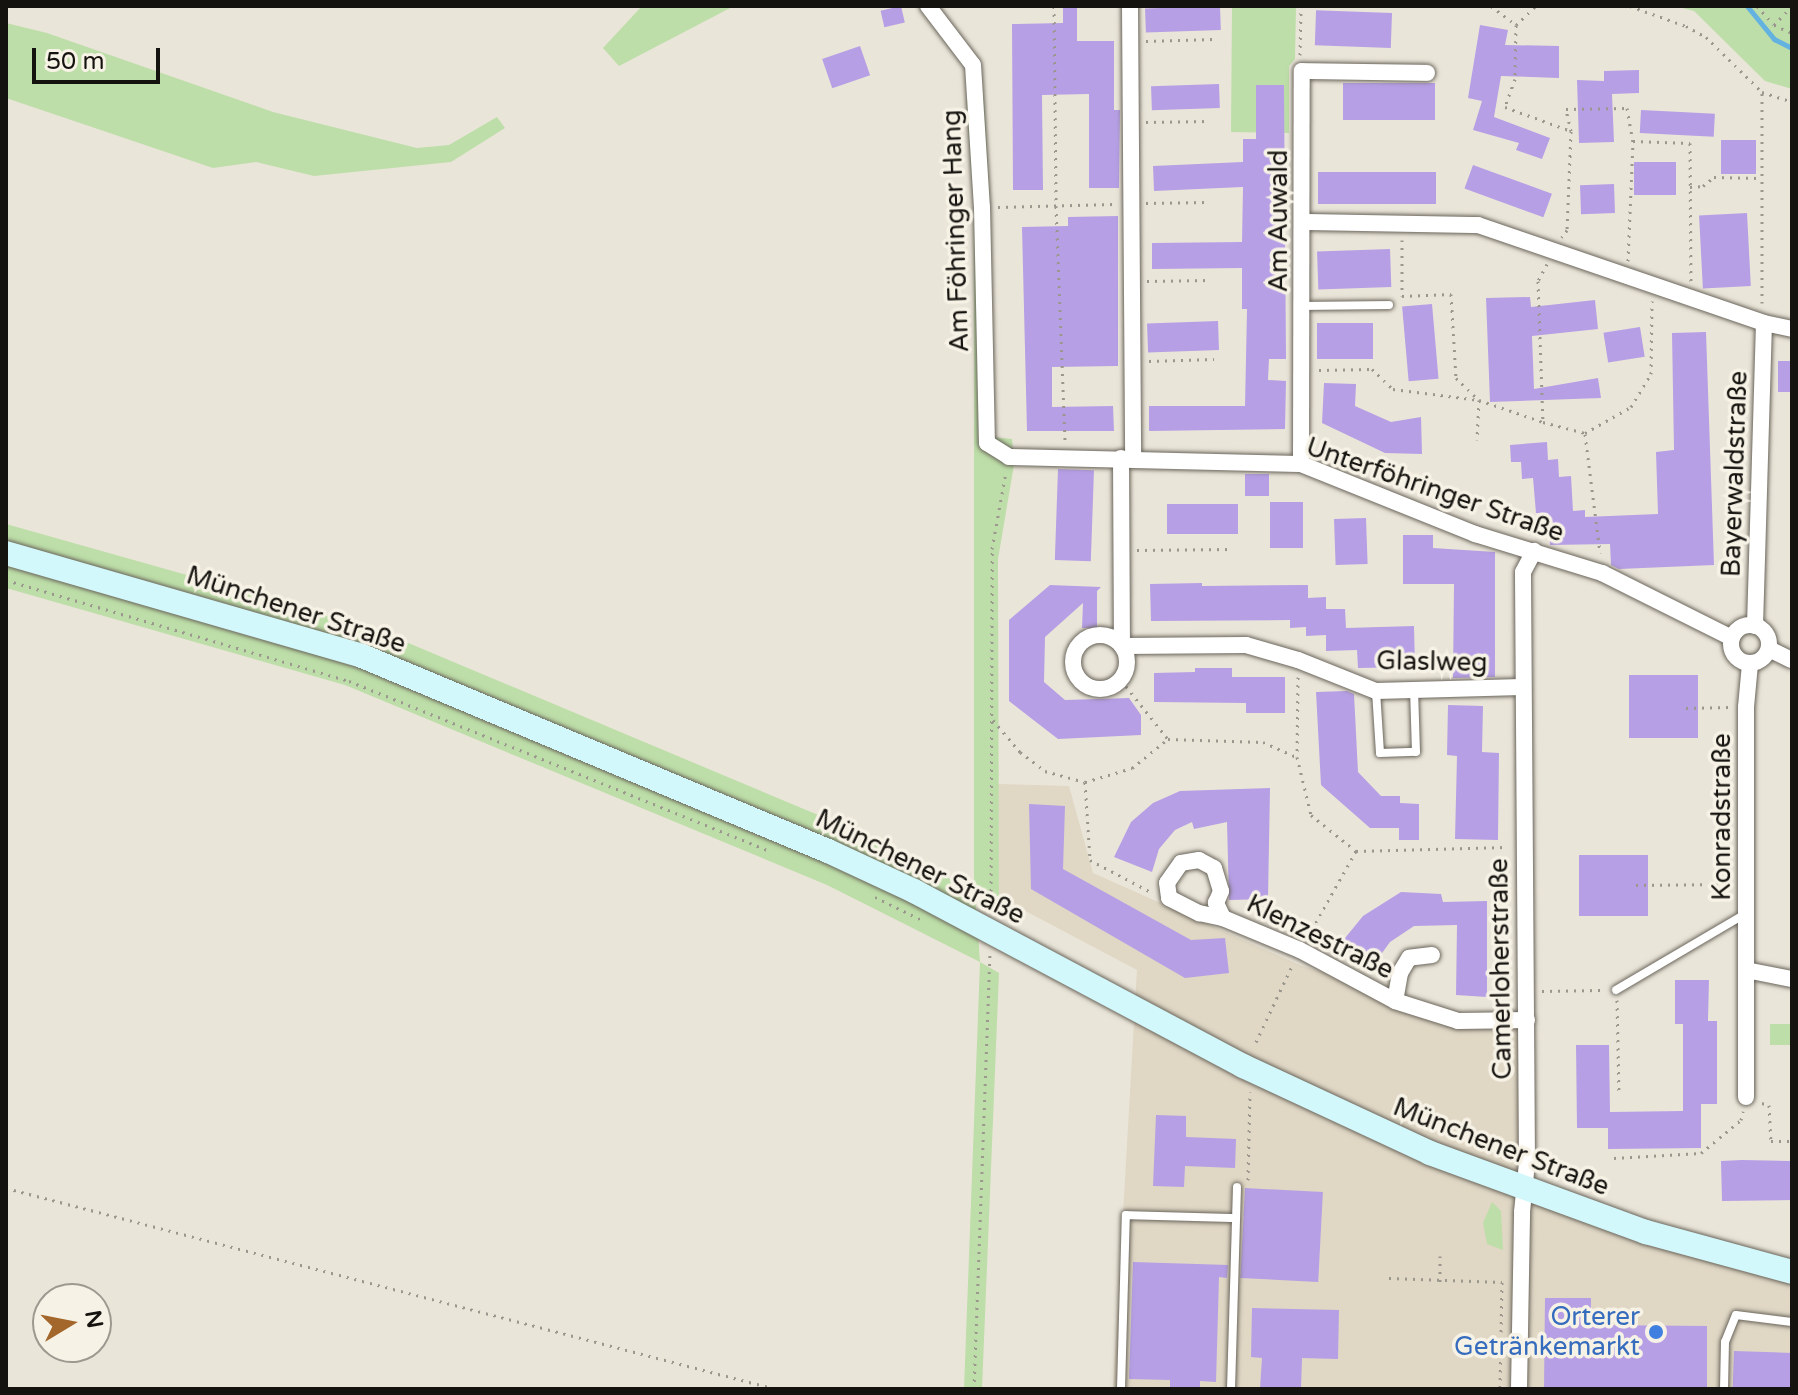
<!DOCTYPE html>
<html>
<head>
<meta charset="utf-8">
<style>
  body { margin:0 }
  #map { position:relative; width:1798px; height:1395px; overflow:hidden; background:#eae5d9; font-family:"Varela Round",sans-serif }
  div>[style] { position:absolute }
  .built>* { inset:0; background:#e0d7c5 }
  .green>* { inset:0; background:#bddea8; transform-origin:0 0 }
  .stream>* { height:5px; margin:-2.5px; padding:0 2.5px; transform-origin:2.5px; border-radius:2.5px; background:#63b2e0 }
  .building>* { inset:0; background:#b69fe5; transform-origin:0 0 }
  .path>* { height:3px; margin-top:-1.5px; transform-origin:0; background:repeating-linear-gradient(90deg,#9b978e 0 2px,transparent 0 8px) }
  .roads { filter:drop-shadow(0 0 2px #6a655b) drop-shadow(0 0 2px #6a655b) }
  .lane>* { height:8px; margin:-4px; padding:0 4px; transform-origin:4px; border-radius:4px; background:#fff }
  .street>* { height:16px; margin:-8px; padding:0 8px; transform-origin:8px; border-radius:8px; background:#fff }
  .street>.ring { margin:-8px; padding:0; box-sizing:content-box; background:none; border:16px solid #fff; border-radius:50% }
  .secondary>* { height:24px; margin:-12px; padding:0 12px; transform-origin:12px; border-radius:12px; background:#d3f8fb }
  .dots>* { width:22px; height:22px; translate:-50% -50%; box-sizing:border-box; border:4px solid #f7f2e6; border-radius:50% }
  span { translate:-50% -50%; white-space:nowrap; text-align:center; line-height:1.15; -webkit-text-stroke:7px #f7f2e6; paint-order:stroke }
  .street-label { font-size:26px; color:#15130f }
  .shop-label { font-size:26px; color:#366cbe }
  .right { translate:-100% -50%; text-align:right }
  .frame { position:absolute; inset:0; border:8px solid #15130f; pointer-events:none }
  .north { position:absolute; left:32px; top:1283px; width:80px; height:80px; box-sizing:border-box; background:#f7f2e6; border:2px solid #9d9990; border-radius:50%; rotate:80deg; font-size:22px; font-weight:700; line-height:32px; text-align:center; color:#15130f }
  .north::after { content:''; display:block; margin:auto; width:28px; height:36px; background:#a4672b; clip-path:polygon(50% 0,100% 100%,50% 72%,0 100%) }
  .scale { position:absolute; left:32px; top:48px; width:128px; height:36px; box-sizing:border-box; border:4px solid #15130f; border-top:0; padding-left:10px; font-size:24px; line-height:28px; white-space:nowrap; color:#15130f; -webkit-text-stroke:6px #f7f2e6; paint-order:stroke }
</style>
</head>
<body>
<div id="map">
  <div class="built">
    <div style="clip-path:polygon(998px 784px,1069px 786px,1093px 873px,1302px 966px,1528px 1032px,1524px 1191px,1792px 1279px,1792px 1389px,1113px 1389px,1137px 970px,999px 897px)"></div>
  </div>
  <div class="green">
    <div style="clip-path:polygon(642px 6px,734px 6px,619px 66px,603px 48px)"></div>
    <div style="clip-path:polygon(1232px 6px,1296px 6px,1295px 59px,1289px 66px,1289px 133px,1231px 132px)"></div>
    <div style="clip-path:polygon(1675px 6px,1792px 6px,1792px 89px,1765px 81px,1694px 11px)"></div>
    <div style="clip-path:polygon(6px 23px,47px 33px,273px 112px,417px 148px,449px 145px,497px 117px,505px 128px,451px 162px,314px 176px,256px 162px,213px 168px,6px 98px)"></div>
    <div style="clip-path:polygon(984px 98px,990px 203px,992px 437px,1012px 439px,1014px 465px,998px 559px,999px 897px,975px 892px,980px 962px,999px 973px,982px 1389px,964px 1389px,980px 962px,827px 885px,345px 685px,6px 588px,6px 524px,300px 607px,406px 642px,842px 825px,974px 891px,974px 209px,966px 100px)"></div>
    <div style="left:1792px;top:1024px;width:21px;height:22px;rotate:90deg"></div>
    <div style="clip-path:polygon(1492px 1202px,1501px 1211px,1503px 1250px,1487px 1244px,1483px 1223px)"></div>
  </div>
  <div class="stream">
    <div style="left:1747px;top:6px;width:43px;rotate:50.7deg"></div>
    <div style="left:1774px;top:39px;width:20px;rotate:27deg"></div>
  </div>
  <div class="building">
    <div style="left:901px;top:6px;width:17px;height:21px;rotate:77deg"></div>
    <div style="clip-path:polygon(1063px 6px,1077px 6px,1077px 41px,1114px 41px,1114px 110px,1120px 110px,1119px 188px,1089px 188px,1089px 94px,1042px 95px,1043px 190px,1013px 190px,1012px 24px,1063px 23px)"></div>
    <div style="left:1220px;top:6px;width:24px;height:75px;rotate:88deg"></div>
    <div style="left:1392px;top:13px;width:35px;height:76px;rotate:92deg"></div>
    <div style="clip-path:polygon(1480px 25px,1508px 30px,1505px 45px,1559px 46px,1559px 78px,1501px 76px,1494px 117px,1550px 138px,1542px 159px,1516px 150px,1519px 143px,1473px 130px,1482px 101px,1468px 98px)"></div>
    <div style="left:860px;top:46px;width:31px;height:40px;rotate:71deg"></div>
    <div style="clip-path:polygon(1639px 70px,1639px 93px,1612px 94px,1614px 142px,1579px 143px,1577px 80px,1604px 81px,1604px 71px)"></div>
    <div style="left:1343px;top:83px;width:92px;height:37px"></div>
    <div style="left:1219px;top:84px;width:24px;height:68px;rotate:88deg"></div>
    <div style="clip-path:polygon(1256px 85px,1284px 85px,1286px 359px,1269px 359px,1268px 380px,1286px 381px,1285px 429px,1149px 431px,1149px 406px,1245px 406px,1247px 309px,1242px 309px,1242px 268px,1152px 269px,1152px 243px,1242px 242px,1243px 187px,1154px 191px,1153px 166px,1243px 162px,1243px 139px,1256px 139px)"></div>
    <div style="left:1641px;top:110px;width:74px;height:23px;rotate:3deg"></div>
    <div style="left:1721px;top:140px;width:35px;height:34px"></div>
    <div style="left:1634px;top:162px;width:42px;height:33px"></div>
    <div style="left:1473px;top:165px;width:84px;height:25px;rotate:20deg"></div>
    <div style="left:1318px;top:172px;width:118px;height:32px"></div>
    <div style="left:1614px;top:184px;width:29px;height:34px;rotate:88deg"></div>
    <div style="left:1747px;top:213px;width:73px;height:48px;rotate:87deg"></div>
    <div style="clip-path:polygon(1118px 216px,1118px 366px,1052px 367px,1052px 407px,1113px 406px,1114px 431px,1027px 431px,1022px 227px,1068px 226px,1068px 217px)"></div>
    <div style="left:1390px;top:249px;width:38px;height:73px;rotate:88deg"></div>
    <div style="clip-path:polygon(1530px 297px,1531px 307px,1595px 300px,1598px 329px,1532px 336px,1534px 389px,1598px 378px,1601px 398px,1490px 402px,1486px 298px)"></div>
    <div style="left:1432px;top:304px;width:75px;height:30px;rotate:85deg"></div>
    <div style="left:1218px;top:321px;width:29px;height:71px;rotate:88deg"></div>
    <div style="left:1317px;top:323px;width:56px;height:36px"></div>
    <div style="left:1640px;top:327px;width:30px;height:37px;rotate:81deg"></div>
    <div style="clip-path:polygon(1706px 332px,1714px 565px,1619px 569px,1611px 565px,1610px 544px,1550px 545px,1548px 513px,1536px 513px,1533px 478px,1522px 479px,1521px 462px,1511px 462px,1510px 445px,1547px 442px,1548px 460px,1558px 459px,1559px 477px,1571px 476px,1573px 511px,1585px 510px,1585px 517px,1658px 514px,1656px 452px,1674px 450px,1672px 333px)"></div>
    <div style="left:1778px;top:361px;width:14px;height:31px"></div>
    <div style="clip-path:polygon(1324px 383px,1356px 384px,1355px 406px,1391px 422px,1421px 417px,1422px 454px,1385px 453px,1322px 423px)"></div>
    <div style="left:1058px;top:469px;width:36px;height:91px;rotate:2deg"></div>
    <div style="left:1245px;top:474px;width:24px;height:22px"></div>
    <div style="left:1270px;top:502px;width:33px;height:46px"></div>
    <div style="left:1167px;top:504px;width:71px;height:30px"></div>
    <div style="left:1366px;top:518px;width:46px;height:32px;rotate:88deg"></div>
    <div style="clip-path:polygon(1403px 535px,1433px 535px,1433px 548px,1495px 552px,1495px 677px,1453px 678px,1454px 584px,1403px 584px)"></div>
    <div style="clip-path:polygon(1202px 583px,1202px 586px,1308px 585px,1308px 598px,1326px 597px,1326px 609px,1345px 609px,1346px 628px,1414px 626px,1415px 667px,1358px 668px,1357px 650px,1326px 651px,1326px 635px,1306px 636px,1306px 627px,1290px 628px,1290px 620px,1151px 621px,1150px 584px)"></div>
    <div style="clip-path:polygon(1050px 585px,1101px 587px,1097px 591px,1097px 628px,1082px 628px,1083px 603px,1045px 637px,1044px 682px,1065px 700px,1129px 698px,1141px 715px,1141px 735px,1058px 739px,1009px 701px,1009px 620px)"></div>
    <div style="clip-path:polygon(1195px 668px,1232px 668px,1232px 677px,1285px 677px,1285px 713px,1246px 713px,1246px 703px,1154px 702px,1154px 673px,1195px 672px)"></div>
    <div style="left:1629px;top:675px;width:69px;height:63px"></div>
    <div style="clip-path:polygon(1347px 691px,1354px 694px,1358px 772px,1381px 796px,1400px 796px,1400px 803px,1419px 804px,1419px 840px,1399px 840px,1399px 828px,1370px 828px,1321px 785px,1316px 692px)"></div>
    <div style="clip-path:polygon(1448px 705px,1483px 706px,1482px 752px,1499px 753px,1498px 840px,1455px 839px,1457px 756px,1447px 755px)"></div>
    <div style="clip-path:polygon(1270px 788px,1268px 899px,1229px 900px,1227px 822px,1194px 829px,1192px 822px,1175px 830px,1159px 849px,1152px 872px,1114px 857px,1131px 822px,1153px 803px,1180px 791px)"></div>
    <div style="clip-path:polygon(1029px 804px,1065px 806px,1063px 869px,1191px 940px,1225px 938px,1229px 973px,1185px 978px,1031px 889px)"></div>
    <div style="left:1579px;top:855px;width:69px;height:61px"></div>
    <div style="clip-path:polygon(1401px 892px,1441px 894px,1443px 902px,1487px 901px,1487px 997px,1456px 995px,1457px 925px,1414px 926px,1390px 942px,1369px 971px,1341px 943px,1363px 916px)"></div>
    <div style="clip-path:polygon(1675px 980px,1709px 980px,1708px 1021px,1717px 1021px,1717px 1104px,1701px 1104px,1701px 1148px,1608px 1149px,1608px 1128px,1577px 1128px,1576px 1045px,1609px 1045px,1610px 1112px,1683px 1111px,1683px 1024px,1675px 1024px)"></div>
    <div style="clip-path:polygon(1156px 1115px,1186px 1116px,1186px 1137px,1236px 1139px,1235px 1168px,1185px 1166px,1184px 1187px,1153px 1186px)"></div>
    <div style="clip-path:polygon(1742px 1160px,1790px 1161px,1792px 1200px,1722px 1201px,1721px 1161px)"></div>
    <div style="left:1245px;top:1188px;width:78px;height:90px;rotate:3deg"></div>
    <div style="clip-path:polygon(1133px 1262px,1228px 1265px,1227px 1278px,1219px 1277px,1216px 1382px,1200px 1381px,1200px 1389px,1170px 1389px,1170px 1380px,1129px 1379px)"></div>
    <div style="clip-path:polygon(1545px 1298px,1591px 1298px,1591px 1325px,1707px 1326px,1707px 1389px,1544px 1389px)"></div>
    <div style="clip-path:polygon(1252px 1308px,1339px 1310px,1338px 1359px,1302px 1358px,1301px 1389px,1260px 1389px,1262px 1358px,1251px 1357px)"></div>
    <div style="left:1734px;top:1351px;width:58px;height:38px;rotate:2deg"></div>
  </div>
  <div class="path">
    <div style="left:1054px;top:6px;width:200px;rotate:89.4deg"></div>
    <div style="left:1056px;top:206px;width:236px;rotate:87.8deg"></div>
    <div style="left:1491px;top:6px;width:31px;rotate:37deg"></div>
    <div style="left:1516px;top:25px;width:54px;rotate:91.1deg"></div>
    <div style="left:1515px;top:79px;width:30px;rotate:110deg"></div>
    <div style="left:1505px;top:107px;width:70px;rotate:20deg"></div>
    <div style="left:1571px;top:131px;width:99px;rotate:92.3deg"></div>
    <div style="left:1567px;top:230px;width:9px;rotate:126deg"></div>
    <div style="left:1630px;top:6px;width:59px;rotate:19.7deg"></div>
    <div style="left:1686px;top:26px;width:23px;rotate:29deg"></div>
    <div style="left:1706px;top:37px;width:78px;rotate:44.5deg"></div>
    <div style="left:1762px;top:92px;width:32px;rotate:18deg"></div>
    <div style="left:1757px;top:6px;width:25px;rotate:48deg"></div>
    <div style="left:1774px;top:25px;width:26px;rotate:-47deg"></div>
    <div style="left:1516px;top:25px;width:28px;rotate:-44deg"></div>
    <div style="left:1774px;top:25px;width:20px;rotate:24deg"></div>
    <div style="left:1146px;top:41px;width:68px;rotate:-1.7deg"></div>
    <div style="left:1300px;top:55px;width:49px;rotate:-88.8deg"></div>
    <div style="left:1146px;top:122px;width:64px;rotate:-0.9deg"></div>
    <div style="left:1571px;top:131px;width:23px;rotate:-103deg"></div>
    <div style="left:1566px;top:109px;width:61px;rotate:-0.9deg"></div>
    <div style="left:1627px;top:108px;width:34px;rotate:80deg"></div>
    <div style="left:1633px;top:141px;width:57px;rotate:2deg"></div>
    <div style="left:1690px;top:143px;width:139px;rotate:89.6deg"></div>
    <div style="left:1690px;top:187px;width:13px;rotate:-4deg"></div>
    <div style="left:1703px;top:186px;width:14px;rotate:-39deg"></div>
    <div style="left:1714px;top:177px;width:45px;rotate:1.3deg"></div>
    <div style="left:1146px;top:203px;width:62px;rotate:-0.9deg"></div>
    <div style="left:998px;top:207px;width:116px;rotate:-1.5deg"></div>
    <div style="left:1402px;top:240px;width:56px;rotate:90deg"></div>
    <div style="left:1402px;top:296px;width:49px;rotate:-2.3deg"></div>
    <div style="left:1451px;top:294px;width:84px;rotate:86.6deg"></div>
    <div style="left:1456px;top:378px;width:32px;rotate:44deg"></div>
    <div style="left:1479px;top:400px;width:40px;rotate:92.9deg"></div>
    <div style="left:1628px;top:261px;width:120px;rotate:-87.6deg"></div>
    <div style="left:1547px;top:264px;width:19px;rotate:118deg"></div>
    <div style="left:1538px;top:281px;width:141px;rotate:88deg"></div>
    <div style="left:1543px;top:422px;width:43px;rotate:14.7deg"></div>
    <div style="left:1585px;top:433px;width:53px;rotate:-29.5deg"></div>
    <div style="left:1631px;top:407px;width:39px;rotate:-59deg"></div>
    <div style="left:1651px;top:374px;width:73px;rotate:-89.2deg"></div>
    <div style="left:1147px;top:281px;width:64px;rotate:-0.9deg"></div>
    <div style="left:1762px;top:303px;width:211px;rotate:-90deg"></div>
    <div style="left:1149px;top:361px;width:65px;rotate:-1.8deg"></div>
    <div style="left:1319px;top:370px;width:53px;rotate:-1.1deg"></div>
    <div style="left:1372px;top:369px;width:29px;rotate:44deg"></div>
    <div style="left:1393px;top:389px;width:87px;rotate:7.3deg"></div>
    <div style="left:1479px;top:400px;width:68px;rotate:19deg"></div>
    <div style="left:1585px;top:434px;width:120px;rotate:82.8deg"></div>
    <div style="left:1137px;top:550px;width:96px;rotate:-0.6deg"></div>
    <div style="left:6px;top:580px;width:358px;rotate:16.4deg"></div>
    <div style="left:349px;top:681px;width:454px;rotate:22deg"></div>
    <div style="left:1298px;top:677px;width:80px;rotate:90.7deg"></div>
    <div style="left:1297px;top:757px;width:60px;rotate:76.4deg"></div>
    <div style="left:1311px;top:815px;width:58px;rotate:38.7deg"></div>
    <div style="left:1356px;top:851px;width:100px;rotate:119.4deg"></div>
    <div style="left:1121px;top:680px;width:75px;rotate:51.5deg"></div>
    <div style="left:1686px;top:708px;width:44px;rotate:-1.3deg"></div>
    <div style="left:993px;top:720px;width:42px;rotate:49.8deg"></div>
    <div style="left:1020px;top:752px;width:31px;rotate:37deg"></div>
    <div style="left:1045px;top:771px;width:41px;rotate:15.4deg"></div>
    <div style="left:1085px;top:782px;width:78px;rotate:86.3deg"></div>
    <div style="left:1090px;top:860px;width:69px;rotate:27.7deg"></div>
    <div style="left:1168px;top:739px;width:95px;rotate:1.8deg"></div>
    <div style="left:1263px;top:742px;width:37px;rotate:24deg"></div>
    <div style="left:1085px;top:782px;width:49px;rotate:-16.6deg"></div>
    <div style="left:1132px;top:768px;width:46px;rotate:-38.9deg"></div>
    <div style="left:1356px;top:851px;width:151px;rotate:-1.5deg"></div>
    <div style="left:1636px;top:885px;width:93px;rotate:-0.6deg"></div>
    <div style="left:875px;top:897px;width:52px;rotate:26.1deg"></div>
    <div style="left:991px;top:907px;width:358px;rotate:-89.8deg"></div>
    <div style="left:992px;top:549px;width:78px;rotate:-79.7deg"></div>
    <div style="left:1542px;top:991px;width:60px;rotate:-1deg"></div>
    <div style="left:1617px;top:1000px;width:92px;rotate:88.8deg"></div>
    <div style="left:1256px;top:1042px;width:84px;rotate:-64.7deg"></div>
    <div style="left:1762px;top:1103px;width:7px;rotate:16deg"></div>
    <div style="left:1769px;top:1105px;width:36px;rotate:87deg"></div>
    <div style="left:1771px;top:1141px;width:21px"></div>
    <div style="left:1614px;top:1158px;width:87px;rotate:-3.3deg"></div>
    <div style="left:1701px;top:1153px;width:52px;rotate:-39.5deg"></div>
    <div style="left:1741px;top:1120px;width:9px;rotate:-77deg"></div>
    <div style="left:1248px;top:1180px;width:88px;rotate:-88.7deg"></div>
    <div style="left:6px;top:1188px;width:796px;rotate:14.63deg"></div>
    <div style="left:1440px;top:1256px;width:29px;rotate:90deg"></div>
    <div style="left:1389px;top:1278px;width:113px;rotate:2deg"></div>
    <div style="left:1502px;top:1282px;width:107px;rotate:91.1deg"></div>
    <div style="left:974px;top:1389px;width:434px;rotate:-87.9deg"></div>
  </div>
  <div class="roads">
    <div class="lane">
      <div style="left:1303px;top:306px;width:86px;rotate:-0.7deg"></div>
      <div style="left:1376px;top:691px;width:62px;rotate:86.3deg"></div>
      <div style="left:1380px;top:753px;width:36px;rotate:-2deg"></div>
      <div style="left:1416px;top:752px;width:62px;rotate:-91.8deg"></div>
      <div style="left:1616px;top:990px;width:150px;rotate:-30.5deg"></div>
      <div style="left:1121px;top:1389px;width:174px;rotate:-88.4deg"></div>
      <div style="left:1126px;top:1215px;width:110px;rotate:1.6deg"></div>
      <div style="left:1231px;top:1389px;width:202px;rotate:-88.3deg"></div>
      <div style="left:1724px;top:1389px;width:47px;rotate:-88.8deg"></div>
      <div style="left:1725px;top:1342px;width:29px;rotate:-68deg"></div>
      <div style="left:1736px;top:1315px;width:56px;rotate:7.1deg"></div>
    </div>
    <div class="street">
      <div style="left:928px;top:6px;width:74px;rotate:52.7deg"></div>
      <div style="left:973px;top:65px;width:142px;rotate:86.4deg"></div>
      <div style="left:982px;top:207px;width:236px;rotate:88.8deg"></div>
      <div style="left:987px;top:443px;width:26px;rotate:32deg"></div>
      <div style="left:1009px;top:457px;width:292px;rotate:1.4deg"></div>
      <div style="left:1301px;top:464px;width:188px;rotate:21.9deg"></div>
      <div style="left:1475px;top:534px;width:133px;rotate:17.1deg"></div>
      <div style="left:1602px;top:573px;width:145px;rotate:26.6deg"></div>
      <div style="left:1130px;top:6px;width:453px;rotate:89.6deg"></div>
      <div style="left:1302px;top:222px;width:176px;rotate:1deg"></div>
      <div style="left:1478px;top:225px;width:302px;rotate:18.9deg"></div>
      <div style="left:1764px;top:323px;width:29px;rotate:12deg"></div>
      <div style="left:1121px;top:458px;width:188px;rotate:89.7deg"></div>
      <div style="left:1122px;top:646px;width:124px;rotate:-0.5deg"></div>
      <div style="left:1246px;top:645px;width:54px;rotate:16.1deg"></div>
      <div style="left:1298px;top:660px;width:84px;rotate:21.7deg"></div>
      <div style="left:1376px;top:691px;width:146px;rotate:-1.6deg"></div>
      <div style="left:1301px;top:464px;width:393px;rotate:-89.9deg"></div>
      <div style="left:1302px;top:71px;width:125px;rotate:0.9deg"></div>
      <div class="ring" style="left:1731px;top:625px;width:22px;height:22px"></div>
      <div style="left:1755px;top:626px;width:303px;rotate:-88.3deg"></div>
      <div class="ring" style="left:1073px;top:635px;width:38px;height:38px"></div>
      <div style="left:1769px;top:649px;width:25px;rotate:26deg"></div>
      <div style="left:1750px;top:664px;width:43px;rotate:95.3deg"></div>
      <div style="left:1746px;top:707px;width:263px;rotate:90deg"></div>
      <div style="left:1746px;top:970px;width:47px;rotate:11.1deg"></div>
      <div style="left:1223px;top:918px;width:17px;rotate:-115deg"></div>
      <div style="left:1216px;top:903px;width:13px;rotate:-67deg"></div>
      <div style="left:1221px;top:891px;width:24px;rotate:-107deg"></div>
      <div style="left:1214px;top:868px;width:17px;rotate:-152deg"></div>
      <div style="left:1199px;top:860px;width:18px;rotate:171deg"></div>
      <div style="left:1181px;top:863px;width:24px;rotate:125deg"></div>
      <div style="left:1167px;top:883px;width:15px;rotate:82deg"></div>
      <div style="left:1169px;top:898px;width:34px;rotate:27deg"></div>
      <div style="left:1199px;top:913px;width:25px;rotate:12deg"></div>
      <div style="left:1223px;top:918px;width:83px;rotate:22.6deg"></div>
      <div style="left:1300px;top:950px;width:108px;rotate:28.2deg"></div>
      <div style="left:1432px;top:955px;width:23px;rotate:173deg"></div>
      <div style="left:1409px;top:958px;width:17px;rotate:121deg"></div>
      <div style="left:1400px;top:973px;width:28px;rotate:100deg"></div>
      <div style="left:1395px;top:1001px;width:66px;rotate:17.6deg"></div>
      <div style="left:1458px;top:1021px;width:69px;rotate:-0.8deg"></div>
      <div style="left:1746px;top:970px;width:127px;rotate:90deg"></div>
      <div style="left:1519px;top:1389px;width:177px;rotate:-89deg"></div>
      <div style="left:1522px;top:1212px;width:49px;rotate:-84.2deg"></div>
      <div style="left:1527px;top:1163px;width:591px;rotate:-90.39deg"></div>
      <div style="left:1523px;top:572px;width:24px;rotate:-62deg"></div>
    </div>
    <div class="secondary">
      <div style="left:6px;top:553px;width:371px;rotate:16.1deg"></div>
      <div style="left:362px;top:656px;width:505px;rotate:22.71deg"></div>
      <div style="left:828px;top:851px;width:95px;rotate:24.9deg"></div>
      <div style="left:914px;top:891px;width:373px;rotate:28deg"></div>
      <div style="left:1243px;top:1066px;width:206px;rotate:24.9deg"></div>
      <div style="left:1430px;top:1153px;width:230px;rotate:20.1deg"></div>
      <div style="left:1646px;top:1232px;width:151px;rotate:15.3deg"></div>
    </div>
  </div>
  <div class="dots">
    <div style="left:1656px;top:1332px;background:#3f7fe0"></div>
  </div>
  <div class="street-label">
    <span style="left:1279px;top:221px;rotate:-90deg">Am Auwald</span>
    <span style="left:956px;top:231px;rotate:-92deg">Am Föhringer Hang</span>
    <span style="left:1735px;top:474px;rotate:-88deg">Bayerwaldstraße</span>
    <span style="left:1435px;top:490px;rotate:19deg">Unterföhringer Straße</span>
    <span style="left:296px;top:610px;rotate:18deg">Münchener Straße</span>
    <span style="left:1432px;top:662px;rotate:1deg">Glaslweg</span>
    <span style="left:1722px;top:817px;rotate:-90deg">Konradstraße</span>
    <span style="left:920px;top:867px;rotate:26deg">Münchener Straße</span>
    <span style="left:1320px;top:937px;rotate:26deg">Klenzestraße</span>
    <span style="left:1501px;top:969px;rotate:-91deg">Camerloherstraße</span>
    <span style="left:1501px;top:1147px;rotate:21deg">Münchener Straße</span>
  </div>
  <div class="shop-label">
    <span class="right" style="left:1640px;top:1332px">Orterer<br>Getränkemarkt</span>
  </div>
  <div class="frame"></div>
  <div class="north">N</div>
  <div class="scale">50 m</div>
</div>
</body>
</html>
